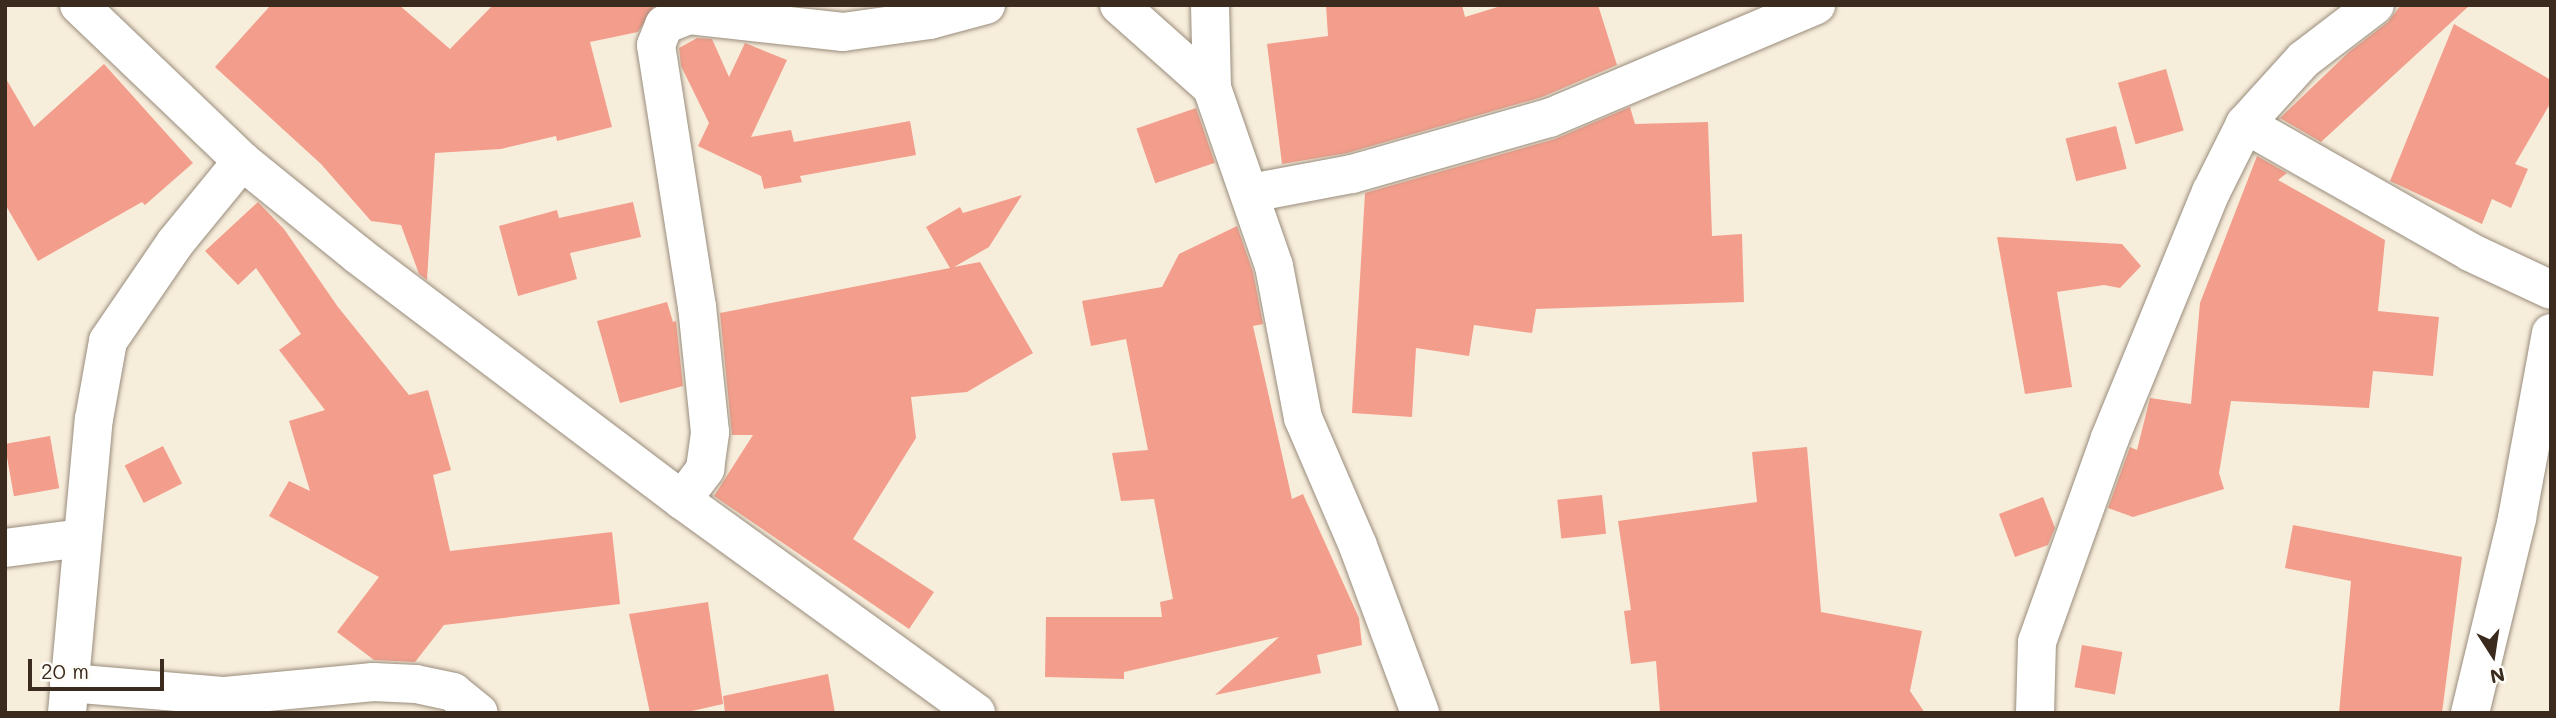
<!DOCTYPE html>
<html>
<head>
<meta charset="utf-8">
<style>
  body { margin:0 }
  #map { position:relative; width:2556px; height:718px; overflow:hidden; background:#f7eddb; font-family:Mali,sans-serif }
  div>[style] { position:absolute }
  .building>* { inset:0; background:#f39e8c; transform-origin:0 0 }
  .roads { filter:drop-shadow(0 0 2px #998c7c) drop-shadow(0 0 2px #998c7c) }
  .minor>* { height:38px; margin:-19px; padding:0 19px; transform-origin:19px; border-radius:19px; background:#fff }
  .tertiary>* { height:38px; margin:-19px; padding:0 19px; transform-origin:19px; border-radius:19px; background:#fff }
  span { translate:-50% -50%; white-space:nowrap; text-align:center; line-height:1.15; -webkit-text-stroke:6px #fdfcf7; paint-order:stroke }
  .frame { position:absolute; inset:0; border:7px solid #3b2a1e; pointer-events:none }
  .north { position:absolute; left:2458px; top:620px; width:70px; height:70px; -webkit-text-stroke:5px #fdfcf7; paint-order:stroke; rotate:168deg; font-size:19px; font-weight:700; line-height:28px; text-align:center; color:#3b2a1e }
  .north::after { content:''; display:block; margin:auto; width:24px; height:32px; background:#3b2a1e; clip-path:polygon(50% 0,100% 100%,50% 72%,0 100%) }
  .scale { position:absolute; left:28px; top:659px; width:136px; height:32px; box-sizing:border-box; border:4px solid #3b2a1e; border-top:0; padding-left:9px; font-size:21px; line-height:24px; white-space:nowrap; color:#3b2a1e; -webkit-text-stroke:5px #fdfcf7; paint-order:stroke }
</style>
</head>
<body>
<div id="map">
  <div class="building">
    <div style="clip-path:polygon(271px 5px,399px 5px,450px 49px,493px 5px,655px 5px,638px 32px,590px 42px,612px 127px,557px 141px,556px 136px,501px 149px,435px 153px,427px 280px,419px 274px,401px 225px,371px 221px,321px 164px,215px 67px)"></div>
    <div style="clip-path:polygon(1326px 5px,1462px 5px,1465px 17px,1504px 5px,1598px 5px,1617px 65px,1542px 97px,1347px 153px,1282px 164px,1267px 44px,1328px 36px)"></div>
    <div style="clip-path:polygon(2401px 5px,2470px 5px,2321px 142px,2280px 118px,2349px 52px,2388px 22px)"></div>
    <div style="clip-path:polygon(2454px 24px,2551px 80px,2551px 102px,2515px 164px,2528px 169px,2511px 208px,2492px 199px,2482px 224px,2390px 181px)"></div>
    <div style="clip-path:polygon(697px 38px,712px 39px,729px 77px,745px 43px,787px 60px,751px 137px,791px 130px,794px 142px,910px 121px,916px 155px,800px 176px,802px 182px,764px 189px,761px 176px,698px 146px,709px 123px,681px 66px,679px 48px)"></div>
    <div style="clip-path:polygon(104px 64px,193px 163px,145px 205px,142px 202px,38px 261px,5px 204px,5px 77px,34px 127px)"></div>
    <div style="left:2166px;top:69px;width:64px;height:50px;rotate:74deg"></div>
    <div style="clip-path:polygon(1630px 107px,1635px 124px,1708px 122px,1712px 236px,1742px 234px,1744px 302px,1536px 309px,1532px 333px,1474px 325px,1469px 356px,1416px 348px,1412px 417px,1352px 413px,1365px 193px,1555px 139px)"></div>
    <div style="left:1196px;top:108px;width:58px;height:63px;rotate:71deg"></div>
    <div style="left:2116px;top:126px;width:44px;height:52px;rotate:76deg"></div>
    <div style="clip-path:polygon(2257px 156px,2287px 173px,2278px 180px,2385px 240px,2378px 311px,2439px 317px,2433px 376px,2373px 371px,2369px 408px,2231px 401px,2219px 473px,2224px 489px,2133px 517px,2108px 508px,2130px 447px,2137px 450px,2150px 398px,2191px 404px,2200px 303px)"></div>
    <div style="clip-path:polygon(1022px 195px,989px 247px,954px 267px,980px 262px,1033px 353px,967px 392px,911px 397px,916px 438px,853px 539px,934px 592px,909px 629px,714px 496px,753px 435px,732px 435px,720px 313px,950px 268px,926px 227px,960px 207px,963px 213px)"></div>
    <div style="clip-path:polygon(258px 202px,284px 229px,338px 307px,409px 395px,428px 390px,451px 470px,433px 475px,450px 551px,612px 532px,620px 604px,444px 625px,415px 662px,374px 660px,337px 632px,379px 577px,269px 516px,289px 481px,310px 491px,289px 421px,325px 410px,279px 350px,301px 334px,256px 268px,238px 285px,205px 251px)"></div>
    <div style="clip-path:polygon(633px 202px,641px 237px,570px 253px,577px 279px,518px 296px,499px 226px,557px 210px,559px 218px)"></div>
    <div style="clip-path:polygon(1237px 226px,1253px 272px,1263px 324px,1253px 326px,1292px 499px,1303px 494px,1359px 618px,1362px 645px,1317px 655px,1321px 673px,1215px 695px,1279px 637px,1124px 672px,1124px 679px,1045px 677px,1046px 617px,1162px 617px,1160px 602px,1173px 599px,1154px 499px,1121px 501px,1112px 453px,1148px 450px,1126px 339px,1091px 346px,1082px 301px,1162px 287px,1179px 254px)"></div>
    <div style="clip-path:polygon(1997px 237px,2122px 244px,2141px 266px,2120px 288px,2104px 285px,2057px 292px,2072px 387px,2025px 394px)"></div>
    <div style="clip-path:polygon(667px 302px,673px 322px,676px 321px,683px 386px,620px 403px,597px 321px)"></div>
    <div style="left:50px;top:436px;width:53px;height:46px;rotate:80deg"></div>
    <div style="left:163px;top:446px;width:42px;height:43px;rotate:63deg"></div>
    <div style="clip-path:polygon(1807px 447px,1821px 612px,1922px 631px,1910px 691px,1925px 713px,1660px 713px,1656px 661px,1631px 664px,1624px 611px,1631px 610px,1618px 521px,1757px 502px,1752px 452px)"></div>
    <div style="left:1602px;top:495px;width:39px;height:45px;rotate:84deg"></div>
    <div style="clip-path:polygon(2043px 497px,2055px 528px,2048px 545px,2015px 557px,1999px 514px)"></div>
    <div style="clip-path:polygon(2293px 525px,2462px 557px,2442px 713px,2339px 713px,2351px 581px,2285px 568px)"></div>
    <div style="clip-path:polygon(708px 602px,723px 704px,683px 713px,650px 713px,629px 614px)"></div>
    <div style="left:2082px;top:645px;width:41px;height:43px;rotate:10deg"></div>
    <div style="clip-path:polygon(828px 674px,835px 713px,725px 713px,723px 696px)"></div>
  </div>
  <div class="roads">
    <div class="minor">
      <div style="left:1119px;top:5px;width:125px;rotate:41.7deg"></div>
      <div style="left:1210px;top:5px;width:83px;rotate:88.6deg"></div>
      <div style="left:1212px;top:88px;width:188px;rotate:70.8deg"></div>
      <div style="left:1274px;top:266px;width:155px;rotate:79.2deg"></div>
      <div style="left:1303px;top:418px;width:139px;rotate:66.7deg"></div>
      <div style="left:1358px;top:546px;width:178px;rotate:69.6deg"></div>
      <div style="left:2245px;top:124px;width:259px;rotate:29.6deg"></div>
      <div style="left:2470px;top:252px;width:89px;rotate:25.1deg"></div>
      <div style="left:1251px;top:193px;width:103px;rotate:-10.7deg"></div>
      <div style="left:1352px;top:174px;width:205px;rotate:-15.9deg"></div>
      <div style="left:1549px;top:118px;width:290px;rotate:-22.9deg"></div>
      <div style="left:682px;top:500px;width:39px;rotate:-53deg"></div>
      <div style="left:705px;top:469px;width:37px;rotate:-82deg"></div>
      <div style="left:710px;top:432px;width:126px;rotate:-95.9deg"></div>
      <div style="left:697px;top:307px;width:265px;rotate:-98.9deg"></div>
      <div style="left:656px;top:45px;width:22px;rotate:-68deg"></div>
      <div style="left:664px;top:25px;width:27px;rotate:-22deg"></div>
      <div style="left:689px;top:15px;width:155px;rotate:6.3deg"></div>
      <div style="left:843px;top:32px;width:88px;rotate:-7.9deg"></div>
      <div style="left:930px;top:20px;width:58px;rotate:-15deg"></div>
      <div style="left:5px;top:548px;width:78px;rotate:-7.4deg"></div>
      <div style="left:69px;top:683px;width:157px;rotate:4.8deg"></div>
      <div style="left:225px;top:696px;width:149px;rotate:-5.4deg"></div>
      <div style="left:373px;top:682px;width:43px;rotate:2.7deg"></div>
      <div style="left:416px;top:684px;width:38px;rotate:12deg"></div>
      <div style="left:453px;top:692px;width:33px;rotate:39deg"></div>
      <div style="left:67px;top:713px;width:295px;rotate:-84.8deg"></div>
      <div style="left:94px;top:419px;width:79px;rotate:-79.8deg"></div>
      <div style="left:108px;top:341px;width:119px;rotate:-55.6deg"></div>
      <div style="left:175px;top:243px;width:106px;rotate:-50.7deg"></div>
      <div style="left:2035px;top:713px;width:71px;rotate:-88.4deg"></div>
      <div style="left:2037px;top:642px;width:217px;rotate:-70.3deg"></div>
      <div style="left:2110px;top:438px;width:266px;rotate:-67.7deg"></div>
      <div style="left:2211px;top:192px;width:76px;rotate:-63.4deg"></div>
      <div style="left:2245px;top:124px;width:88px;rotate:-47.8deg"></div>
      <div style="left:2304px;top:59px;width:89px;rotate:-37.3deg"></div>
      <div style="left:2470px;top:713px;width:201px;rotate:-76.4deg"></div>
      <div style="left:2517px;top:518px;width:188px;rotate:-79.6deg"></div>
    </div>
    <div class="tertiary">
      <div style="left:79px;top:5px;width:226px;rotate:43.7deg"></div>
      <div style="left:242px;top:161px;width:149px;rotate:39deg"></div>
      <div style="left:358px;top:255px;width:406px;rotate:37.1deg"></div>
      <div style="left:682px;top:500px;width:363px;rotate:35.9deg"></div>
    </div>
  </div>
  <div class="frame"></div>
  <div class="north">N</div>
  <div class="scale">20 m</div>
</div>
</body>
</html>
